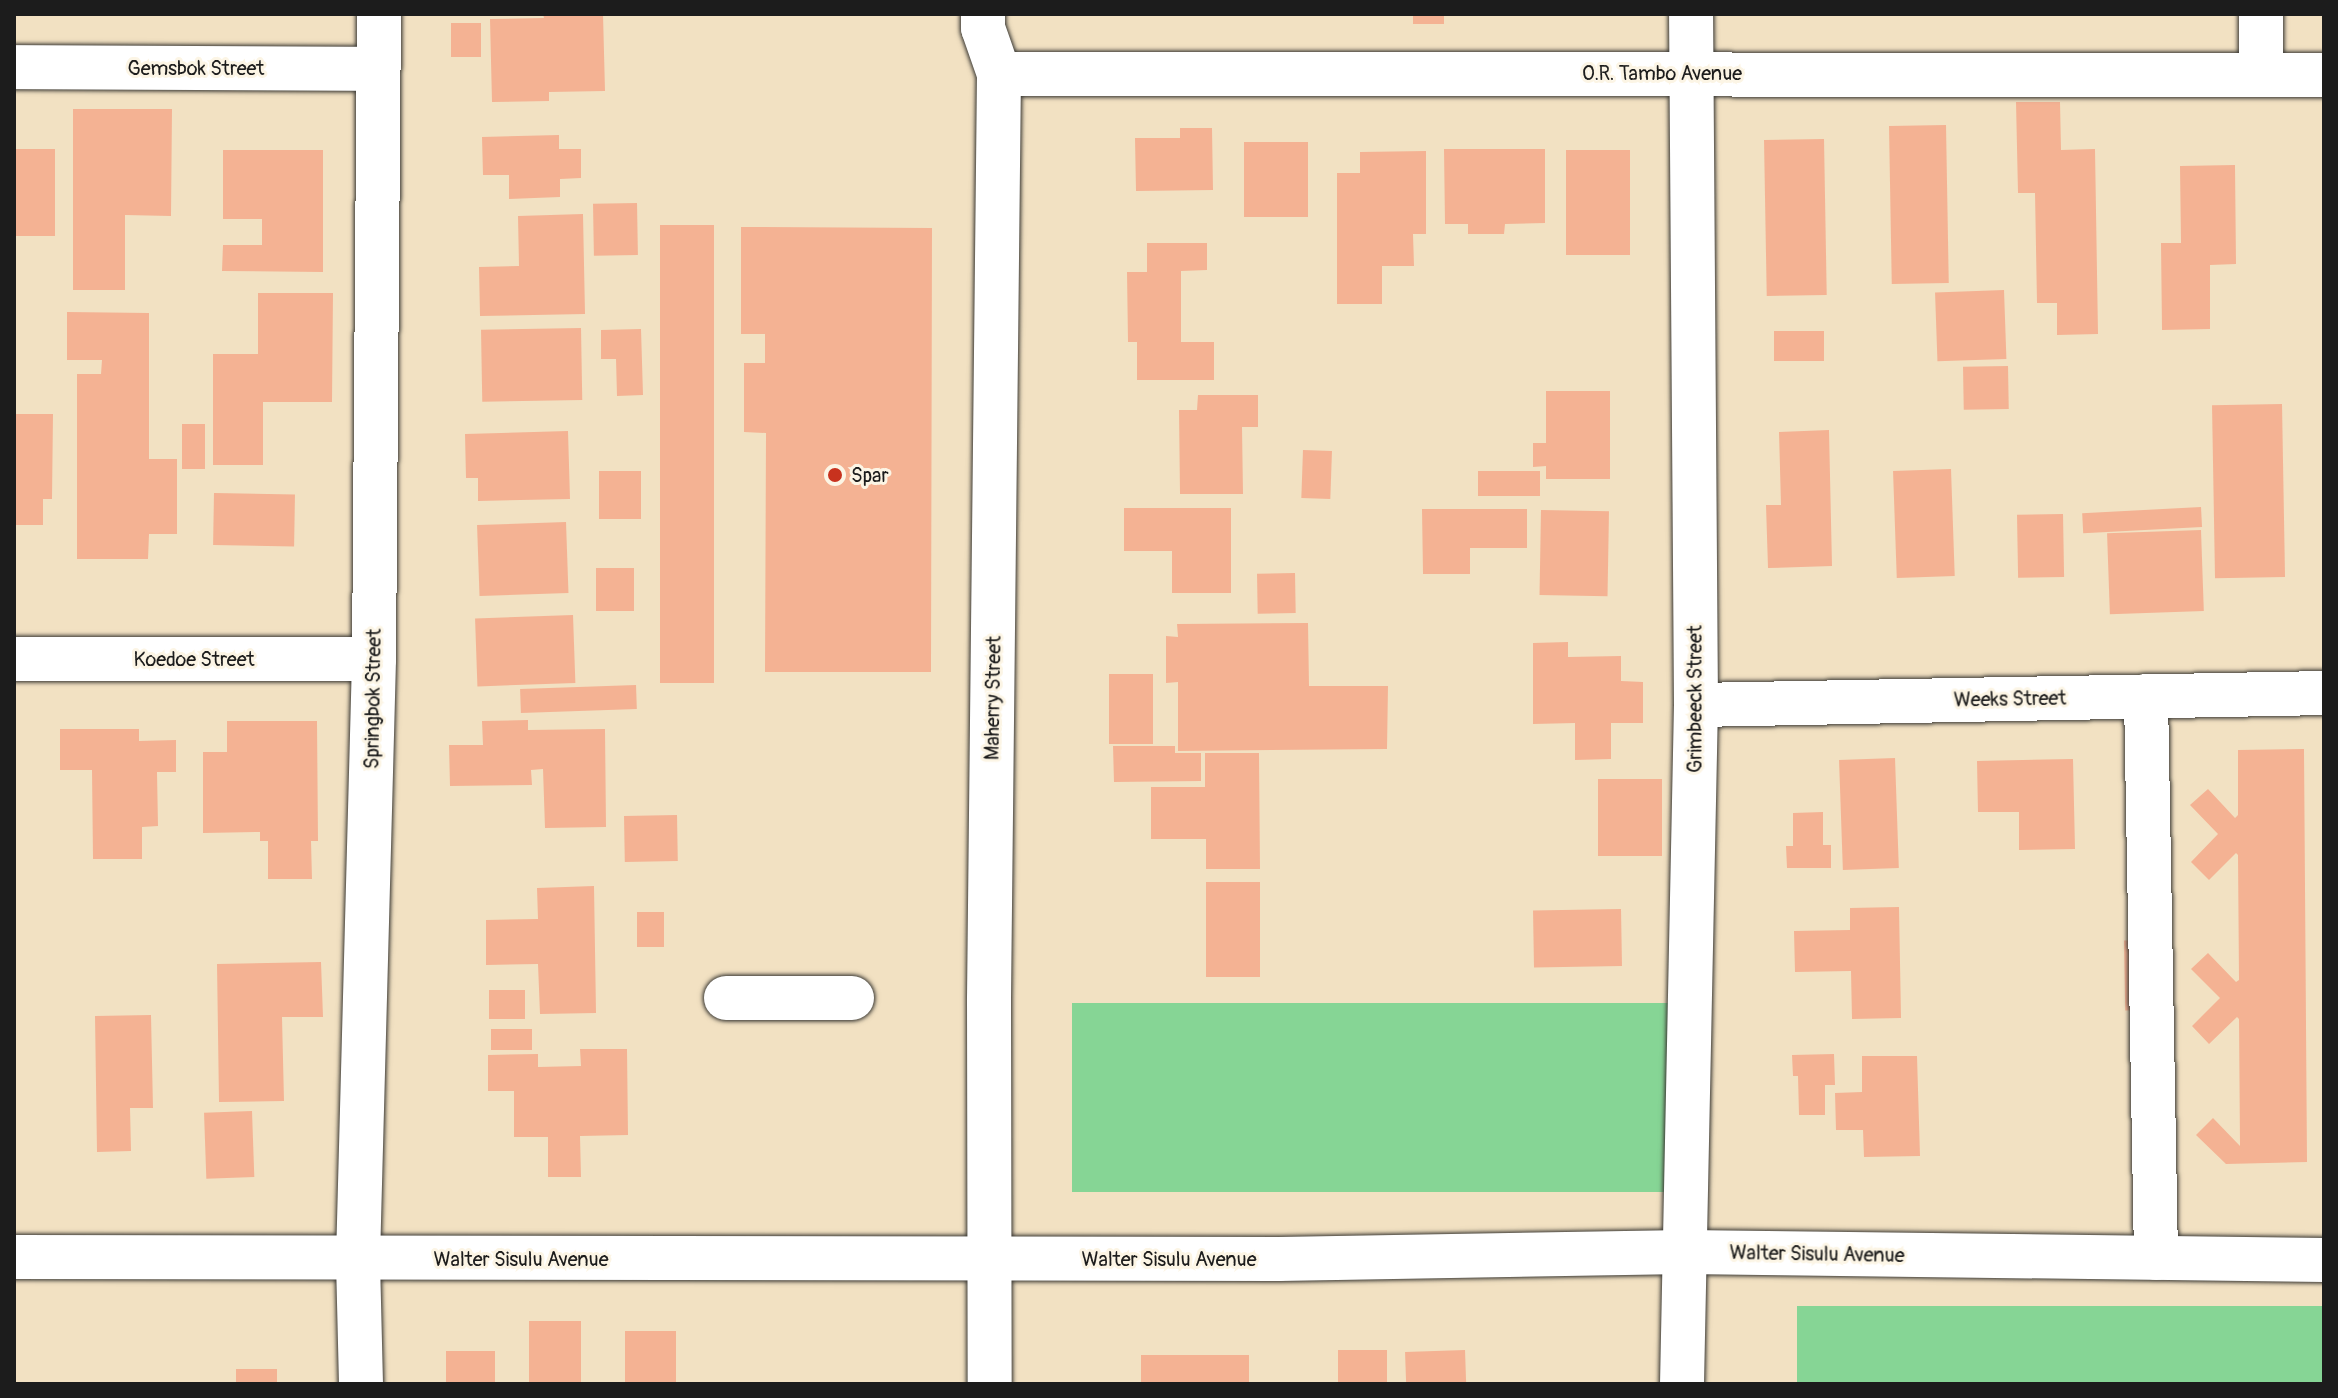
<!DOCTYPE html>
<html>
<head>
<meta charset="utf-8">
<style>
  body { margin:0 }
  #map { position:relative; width:2338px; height:1398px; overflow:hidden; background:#f2e1c2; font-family:Pangolin,sans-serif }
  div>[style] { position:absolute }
  .green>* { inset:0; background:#86d595; transform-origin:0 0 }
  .building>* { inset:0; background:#f4b293; transform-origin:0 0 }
  .roads { filter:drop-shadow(0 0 2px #3c3a35) drop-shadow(0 0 2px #3c3a35) }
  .minor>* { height:44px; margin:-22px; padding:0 22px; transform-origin:22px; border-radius:22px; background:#fff }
  .dots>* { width:22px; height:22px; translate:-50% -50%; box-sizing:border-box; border:4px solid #fcf5e5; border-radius:50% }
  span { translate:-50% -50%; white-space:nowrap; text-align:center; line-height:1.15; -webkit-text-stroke:6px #fcf5e5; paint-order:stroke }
  .street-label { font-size:20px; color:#1c1c1c }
  .poi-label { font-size:20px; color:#1c1c1c }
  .left { translate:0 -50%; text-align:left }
  .frame { position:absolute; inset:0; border:16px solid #1c1c1c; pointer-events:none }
</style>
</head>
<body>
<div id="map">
  <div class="green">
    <div style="left:1672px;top:1003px;width:189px;height:600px;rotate:90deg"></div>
    <div style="left:2324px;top:1306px;width:78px;height:527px;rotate:90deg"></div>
  </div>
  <div class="building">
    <div style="clip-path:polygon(543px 14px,603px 14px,605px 91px,549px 92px,549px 101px,492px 102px,490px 19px,544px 18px)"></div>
    <div style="left:1413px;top:14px;width:31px;height:10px"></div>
    <div style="left:481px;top:23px;width:34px;height:30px;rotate:90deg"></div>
    <div style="clip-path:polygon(2016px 102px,2060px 102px,2061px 150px,2095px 149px,2098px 334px,2057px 335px,2057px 303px,2037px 303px,2035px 193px,2018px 193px)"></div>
    <div style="clip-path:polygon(73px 109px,172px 109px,171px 216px,125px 215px,125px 290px,73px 290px)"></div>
    <div style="left:1946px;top:125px;width:158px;height:57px;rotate:89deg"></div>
    <div style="clip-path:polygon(1180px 128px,1212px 128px,1213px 190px,1136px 191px,1135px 138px,1180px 138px)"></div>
    <div style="clip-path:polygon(559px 135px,559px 149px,581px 149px,581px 178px,560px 179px,560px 197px,509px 199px,509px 175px,483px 175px,482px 137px)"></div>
    <div style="left:1824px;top:139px;width:156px;height:60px;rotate:89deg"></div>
    <div style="left:1244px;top:142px;width:64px;height:75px"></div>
    <div style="left:15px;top:149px;width:40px;height:87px"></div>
    <div style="clip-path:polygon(1444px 149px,1545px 149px,1545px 223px,1505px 224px,1504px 234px,1468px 234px,1468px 224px,1445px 224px)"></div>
    <div style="clip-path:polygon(223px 150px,323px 150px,323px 272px,222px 271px,223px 245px,262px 245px,262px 219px,223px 219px)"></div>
    <div style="left:1566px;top:150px;width:64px;height:105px"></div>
    <div style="clip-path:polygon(1426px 151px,1426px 234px,1413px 234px,1414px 266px,1382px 266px,1382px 304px,1337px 304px,1337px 173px,1360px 173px,1360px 152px)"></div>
    <div style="clip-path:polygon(2235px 165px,2236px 264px,2210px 265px,2210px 329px,2162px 330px,2161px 243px,2181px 243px,2180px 166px)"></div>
    <div style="left:637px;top:203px;width:52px;height:44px;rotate:89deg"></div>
    <div style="clip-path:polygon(583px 214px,585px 314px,480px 316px,479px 267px,519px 266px,518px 216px)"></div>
    <div style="left:660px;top:225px;width:54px;height:458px"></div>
    <div style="clip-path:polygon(741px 227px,932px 228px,931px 672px,765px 672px,766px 433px,744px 432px,744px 363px,765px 363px,765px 334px,741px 334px)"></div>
    <div style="clip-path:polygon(1147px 243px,1207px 243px,1207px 270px,1181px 271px,1181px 342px,1214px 342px,1214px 380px,1137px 380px,1137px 342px,1128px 342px,1127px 272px,1147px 272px)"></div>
    <div style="left:2004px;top:290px;width:69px;height:69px;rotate:88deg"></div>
    <div style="clip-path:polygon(258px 293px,333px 293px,332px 402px,263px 402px,263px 465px,213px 465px,213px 354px,258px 354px)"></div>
    <div style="clip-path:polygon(67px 312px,149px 313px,149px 459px,177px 459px,177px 534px,149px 534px,148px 559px,77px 559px,77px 374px,101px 374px,102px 360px,67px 360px)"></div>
    <div style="left:581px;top:328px;width:72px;height:100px;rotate:89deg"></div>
    <div style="clip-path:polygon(641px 329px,643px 395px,617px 396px,616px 359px,601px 359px,601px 330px)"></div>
    <div style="left:1774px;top:331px;width:50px;height:30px"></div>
    <div style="left:2008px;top:366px;width:43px;height:45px;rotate:89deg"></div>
    <div style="clip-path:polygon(1546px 391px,1610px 391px,1610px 479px,1546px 479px,1546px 466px,1533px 467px,1533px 443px,1546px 443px)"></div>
    <div style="clip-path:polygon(1198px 395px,1258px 395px,1258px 427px,1242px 427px,1243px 494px,1180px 494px,1179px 410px,1197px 410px)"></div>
    <div style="left:2282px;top:404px;width:173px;height:70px;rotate:89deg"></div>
    <div style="clip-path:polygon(16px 414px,53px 414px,52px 499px,43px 499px,43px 525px,14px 525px)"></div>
    <div style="left:182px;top:424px;width:23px;height:45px"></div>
    <div style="clip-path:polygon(1829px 430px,1832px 566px,1768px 568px,1766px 505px,1781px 505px,1779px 432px)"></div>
    <div style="clip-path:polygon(568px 431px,570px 499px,478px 501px,478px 478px,466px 478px,465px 434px)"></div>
    <div style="left:1303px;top:450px;width:29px;height:48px;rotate:2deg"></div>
    <div style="left:1951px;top:469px;width:107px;height:58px;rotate:88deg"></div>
    <div style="left:641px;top:471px;width:48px;height:42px;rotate:90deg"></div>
    <div style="left:1478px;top:471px;width:62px;height:25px"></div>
    <div style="left:214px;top:493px;width:81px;height:52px;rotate:1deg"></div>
    <div style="left:2201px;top:507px;width:20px;height:119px;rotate:87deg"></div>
    <div style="clip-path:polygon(1124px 508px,1231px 508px,1231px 593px,1172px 593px,1172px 551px,1124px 551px)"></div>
    <div style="clip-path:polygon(1422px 509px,1527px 509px,1527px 548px,1470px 548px,1470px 574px,1423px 574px)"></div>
    <div style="left:1541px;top:510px;width:68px;height:85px;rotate:1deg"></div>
    <div style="left:2063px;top:514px;width:63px;height:46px;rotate:89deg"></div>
    <div style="left:566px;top:522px;width:71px;height:89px;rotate:88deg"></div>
    <div style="left:2201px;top:530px;width:81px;height:94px;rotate:88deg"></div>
    <div style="left:596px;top:568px;width:38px;height:43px"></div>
    <div style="left:1295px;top:573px;width:40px;height:38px;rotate:89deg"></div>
    <div style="left:573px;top:615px;width:68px;height:98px;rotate:88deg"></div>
    <div style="clip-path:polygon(1308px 623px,1309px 686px,1388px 686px,1387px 749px,1178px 751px,1178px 682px,1166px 683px,1166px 636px,1178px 637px,1177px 624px)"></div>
    <div style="clip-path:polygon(1568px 642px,1568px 657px,1621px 656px,1621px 681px,1643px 682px,1643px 723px,1611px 723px,1611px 759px,1575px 760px,1575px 723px,1533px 724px,1533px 643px)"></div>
    <div style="left:1109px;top:674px;width:44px;height:70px"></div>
    <div style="left:636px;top:685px;width:24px;height:116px;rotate:88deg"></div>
    <div style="clip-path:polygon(528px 720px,528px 730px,605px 729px,606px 827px,545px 828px,543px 769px,531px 770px,532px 785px,450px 786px,449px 745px,483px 745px,482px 721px)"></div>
    <div style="clip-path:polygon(227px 721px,317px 721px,318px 841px,311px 841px,312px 879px,268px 879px,268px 841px,260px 841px,260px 832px,203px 833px,203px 752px,227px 752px)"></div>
    <div style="clip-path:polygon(60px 729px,139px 729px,139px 741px,176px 740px,176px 772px,157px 772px,158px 826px,142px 827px,142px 859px,93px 859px,92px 770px,60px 770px)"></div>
    <div style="clip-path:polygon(1113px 746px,1175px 746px,1175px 753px,1201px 753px,1201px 781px,1114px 782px)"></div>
    <div style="clip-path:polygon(2304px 749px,2307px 1162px,2226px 1164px,2196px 1135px,2213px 1118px,2240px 1146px,2239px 1019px,2237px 1017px,2209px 1044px,2192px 1026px,2220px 998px,2191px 969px,2208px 953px,2236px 982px,2239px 980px,2238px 855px,2236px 853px,2209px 880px,2191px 862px,2218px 834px,2190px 805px,2208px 789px,2235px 818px,2238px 815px,2238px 750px)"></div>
    <div style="clip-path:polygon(1205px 753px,1259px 753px,1260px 869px,1206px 869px,1206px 839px,1151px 839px,1151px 787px,1205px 787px)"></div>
    <div style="left:1895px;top:758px;width:110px;height:56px;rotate:88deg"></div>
    <div style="clip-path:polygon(2073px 759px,2075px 849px,2019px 850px,2019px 812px,1978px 812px,1977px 761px)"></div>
    <div style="left:1598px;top:779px;width:64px;height:77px"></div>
    <div style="clip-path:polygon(1823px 812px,1823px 845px,1831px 845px,1831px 868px,1787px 868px,1786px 846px,1793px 846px,1793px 813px)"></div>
    <div style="left:677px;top:815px;width:46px;height:53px;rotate:89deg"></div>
    <div style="left:1260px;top:882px;width:95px;height:54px;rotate:90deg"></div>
    <div style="clip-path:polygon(594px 886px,596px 1013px,540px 1014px,538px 964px,486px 965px,486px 920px,538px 919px,537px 888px)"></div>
    <div style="clip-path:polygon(1899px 907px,1901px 1018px,1852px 1019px,1851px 971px,1795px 972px,1794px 931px,1850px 930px,1850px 908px)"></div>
    <div style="left:1621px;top:909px;width:57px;height:88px;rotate:89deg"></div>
    <div style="left:637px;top:912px;width:27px;height:35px"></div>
    <div style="left:2149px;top:940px;width:70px;height:25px;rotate:89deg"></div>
    <div style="clip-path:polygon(321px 962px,323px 1017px,282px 1017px,284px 1101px,219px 1102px,217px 964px)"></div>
    <div style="left:489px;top:990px;width:36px;height:29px"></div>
    <div style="clip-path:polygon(151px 1015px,153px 1108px,130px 1108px,131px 1151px,97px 1152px,95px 1016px)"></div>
    <div style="left:532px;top:1029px;width:21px;height:41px;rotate:90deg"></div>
    <div style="clip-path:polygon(580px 1049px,627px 1049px,628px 1135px,580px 1136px,581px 1177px,548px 1177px,548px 1137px,514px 1137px,514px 1091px,488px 1091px,488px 1055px,538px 1054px,538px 1067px,581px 1066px)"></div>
    <div style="clip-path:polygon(1834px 1054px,1835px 1085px,1825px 1085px,1825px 1115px,1799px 1115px,1798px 1076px,1793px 1076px,1792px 1055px)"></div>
    <div style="clip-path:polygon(1862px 1056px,1917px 1056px,1920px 1156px,1864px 1157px,1863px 1130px,1836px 1130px,1835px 1093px,1862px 1092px)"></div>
    <div style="left:252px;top:1111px;width:66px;height:48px;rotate:88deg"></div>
    <div style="left:529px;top:1321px;width:52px;height:63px"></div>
    <div style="left:625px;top:1331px;width:51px;height:53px"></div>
    <div style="left:1338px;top:1350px;width:49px;height:34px"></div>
    <div style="left:1465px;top:1350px;width:34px;height:60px;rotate:88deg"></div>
    <div style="left:495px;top:1351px;width:33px;height:49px;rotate:90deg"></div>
    <div style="left:1141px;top:1355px;width:108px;height:29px"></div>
    <div style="left:277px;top:1369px;width:15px;height:41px;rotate:90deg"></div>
  </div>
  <div class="roads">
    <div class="minor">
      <div style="left:983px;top:14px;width:14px;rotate:90deg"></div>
      <div style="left:983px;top:28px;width:49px;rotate:70.8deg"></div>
      <div style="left:999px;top:74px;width:927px;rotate:90.62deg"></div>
      <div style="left:989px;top:1001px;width:383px;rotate:89.9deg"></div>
      <div style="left:14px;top:67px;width:364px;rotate:0.3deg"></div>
      <div style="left:999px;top:74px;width:1325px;rotate:0.04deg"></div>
      <div style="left:2261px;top:74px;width:60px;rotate:-90deg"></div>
      <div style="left:14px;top:659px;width:360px"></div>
      <div style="left:2146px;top:696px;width:562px;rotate:88.98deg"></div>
      <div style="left:1696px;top:705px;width:628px;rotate:-1.09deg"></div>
      <div style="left:726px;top:998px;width:126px"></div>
      <div style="left:14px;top:1257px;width:1265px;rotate:0.09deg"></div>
      <div style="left:1279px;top:1259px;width:406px;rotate:-1deg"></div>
      <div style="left:1685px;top:1252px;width:639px;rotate:0.72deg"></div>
      <div style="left:361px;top:1384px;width:125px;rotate:-91.4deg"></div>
      <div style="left:358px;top:1259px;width:600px;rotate:-88.47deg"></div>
      <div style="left:374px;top:659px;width:645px;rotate:-89.56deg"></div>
      <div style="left:1682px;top:1384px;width:679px;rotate:-88.82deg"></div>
      <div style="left:1696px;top:705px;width:691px;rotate:-90.41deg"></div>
    </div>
  </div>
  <div class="dots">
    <div style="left:835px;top:475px;background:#c8321e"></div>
  </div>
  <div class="street-label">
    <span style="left:196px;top:68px">Gemsbok Street</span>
    <span style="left:1662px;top:73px">O.R. Tambo Avenue</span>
    <span style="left:194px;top:659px">Koedoe Street</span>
    <span style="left:993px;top:698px;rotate:-89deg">Maherry Street</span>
    <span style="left:373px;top:699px;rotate:-89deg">Springbok Street</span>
    <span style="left:1695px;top:699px;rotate:-90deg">Grimbeeck Street</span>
    <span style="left:2010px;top:699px;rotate:-1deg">Weeks Street</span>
    <span style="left:1817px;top:1254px;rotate:1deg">Walter Sisulu Avenue</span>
    <span style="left:521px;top:1259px">Walter Sisulu Avenue</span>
    <span style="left:1169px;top:1259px">Walter Sisulu Avenue</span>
  </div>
  <div class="poi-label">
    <span class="left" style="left:851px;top:475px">Spar</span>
  </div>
  <div class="frame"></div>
</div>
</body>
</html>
